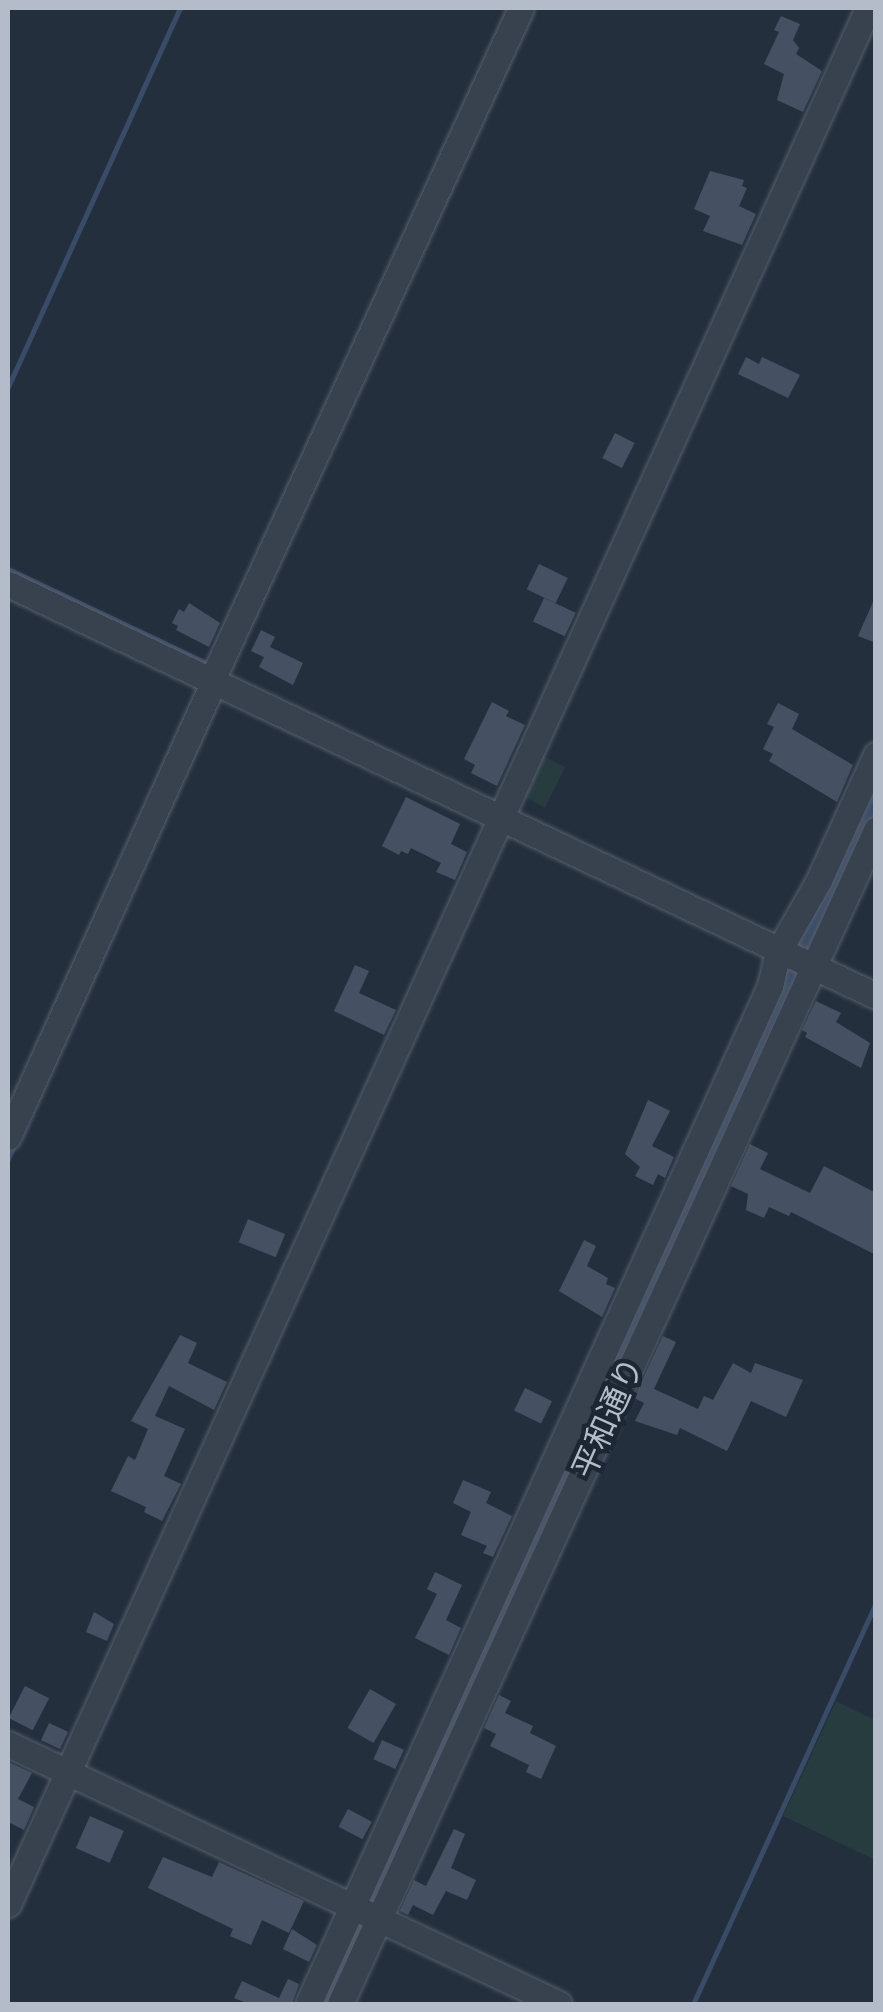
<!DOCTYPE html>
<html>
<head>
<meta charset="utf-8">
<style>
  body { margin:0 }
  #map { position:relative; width:883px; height:2012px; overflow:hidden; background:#242f3e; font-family:Roboto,"Noto Sans JP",sans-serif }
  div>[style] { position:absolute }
  .green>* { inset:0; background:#263c3f; transform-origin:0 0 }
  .stream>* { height:5px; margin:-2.5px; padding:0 2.5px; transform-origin:2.5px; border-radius:2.5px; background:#394c67 }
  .river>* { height:32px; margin:-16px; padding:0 16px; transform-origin:16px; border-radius:16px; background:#394c67 }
  .building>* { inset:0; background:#455162; transform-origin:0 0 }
  .roads { filter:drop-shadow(0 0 2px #565f6c) drop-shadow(0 0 2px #565f6c) }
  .minor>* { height:25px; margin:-12.5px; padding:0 12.5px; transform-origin:12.5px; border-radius:12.5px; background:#38414e }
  span { translate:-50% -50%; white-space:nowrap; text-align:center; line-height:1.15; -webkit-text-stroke:9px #1d2633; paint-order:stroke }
  .street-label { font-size:32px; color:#b4bcc9 }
  .frame { position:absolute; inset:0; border:10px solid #b4bcc9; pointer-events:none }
</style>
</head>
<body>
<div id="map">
  <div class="green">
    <div style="left:543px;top:756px;width:25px;height:45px;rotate:27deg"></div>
    <div style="clip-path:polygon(836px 1701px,875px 1720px,875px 1860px,783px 1816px)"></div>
  </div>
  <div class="stream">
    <div style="left:8px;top:387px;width:416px;rotate:-65.6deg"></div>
    <div style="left:8px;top:569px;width:224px;rotate:25.4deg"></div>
    <div style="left:8px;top:1159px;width:17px;rotate:-66deg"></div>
    <div style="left:693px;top:2004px;width:441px;rotate:-65.5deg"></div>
  </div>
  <div class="river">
    <div style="left:322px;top:2004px;width:1337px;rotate:-65.52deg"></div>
  </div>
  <div class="building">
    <div style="clip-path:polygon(781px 16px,800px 24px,793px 40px,799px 48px,796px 54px,822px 71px,803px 112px,777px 100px,784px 74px,764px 64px,779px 32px,774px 30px)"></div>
    <div style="clip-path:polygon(710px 171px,744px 180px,742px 186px,747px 188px,739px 206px,756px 214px,742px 245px,703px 231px,710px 216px,694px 209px)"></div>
    <div style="clip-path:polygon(746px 357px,759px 364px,762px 357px,800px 375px,788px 398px,738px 374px)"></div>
    <div style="left:615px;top:433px;width:22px;height:28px;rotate:27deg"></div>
    <div style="left:539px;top:564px;width:32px;height:28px;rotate:26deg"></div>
    <div style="clip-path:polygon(876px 595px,876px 643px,858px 636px)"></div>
    <div style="left:544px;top:598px;width:35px;height:26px;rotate:25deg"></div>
    <div style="clip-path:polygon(189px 603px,220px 623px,209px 647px,176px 630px,178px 626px,172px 623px,179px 609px,184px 612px)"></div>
    <div style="clip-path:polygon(261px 630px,275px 637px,270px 647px,303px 663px,293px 685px,259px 667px,264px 657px,251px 651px)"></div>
    <div style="clip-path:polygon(492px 702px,509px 711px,506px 716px,525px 725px,497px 786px,471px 773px,475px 765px,464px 759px)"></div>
    <div style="clip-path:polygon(778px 703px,799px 714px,792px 729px,853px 765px,837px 802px,769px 761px,773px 754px,763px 749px,774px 727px,767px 724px)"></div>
    <div style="clip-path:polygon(406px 797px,460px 824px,451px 844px,467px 852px,455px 880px,436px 872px,441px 863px,411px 848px,408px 854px,401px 851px,399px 855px,382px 846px)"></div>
    <div style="clip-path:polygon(355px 965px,369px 971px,359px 993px,396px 1010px,384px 1035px,334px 1011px)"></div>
    <div style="clip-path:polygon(816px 1001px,841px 1013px,836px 1022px,870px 1043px,861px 1068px,805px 1037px,807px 1033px,802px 1030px)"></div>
    <div style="clip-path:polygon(648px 1100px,670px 1111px,652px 1146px,674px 1157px,665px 1178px,658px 1174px,653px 1185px,635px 1176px,640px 1167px,625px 1154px)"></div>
    <div style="clip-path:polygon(750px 1144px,768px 1153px,760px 1169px,810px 1193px,824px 1166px,876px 1193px,876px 1255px,791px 1212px,789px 1216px,769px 1207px,764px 1218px,746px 1210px,748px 1194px,731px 1186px)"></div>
    <div style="left:248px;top:1219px;width:40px;height:25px;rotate:22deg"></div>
    <div style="clip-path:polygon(584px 1240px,596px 1246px,587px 1266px,608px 1278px,606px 1284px,615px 1288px,602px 1317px,559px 1291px)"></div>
    <div style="clip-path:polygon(180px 1335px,197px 1343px,188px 1363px,227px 1382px,214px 1410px,169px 1386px,155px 1416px,185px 1429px,164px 1476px,181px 1484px,162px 1521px,144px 1512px,146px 1507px,111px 1491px,128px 1456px,135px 1460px,148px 1429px,131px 1421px)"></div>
    <div style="clip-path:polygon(663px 1336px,676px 1342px,654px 1389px,698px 1409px,704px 1396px,713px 1400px,733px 1363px,751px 1373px,755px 1363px,803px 1380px,786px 1417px,751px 1401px,727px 1451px,680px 1428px,677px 1435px,635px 1421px,644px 1403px,634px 1398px)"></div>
    <div style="left:525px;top:1388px;width:30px;height:25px;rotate:26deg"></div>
    <div style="clip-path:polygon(463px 1480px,491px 1492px,486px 1503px,512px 1516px,493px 1557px,483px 1553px,487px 1546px,461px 1535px,471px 1512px,453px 1503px)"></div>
    <div style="clip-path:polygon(435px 1572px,462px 1585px,446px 1620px,461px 1628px,449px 1655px,415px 1638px,437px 1594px,427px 1589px)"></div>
    <div style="clip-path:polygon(94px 1612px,114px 1624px,107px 1641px,86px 1632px)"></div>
    <div style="left:25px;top:1686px;width:27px;height:36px;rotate:27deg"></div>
    <div style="left:370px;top:1689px;width:30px;height:45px;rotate:30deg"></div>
    <div style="clip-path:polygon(499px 1695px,511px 1701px,505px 1713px,533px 1726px,530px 1733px,556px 1746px,541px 1779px,526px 1772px,529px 1765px,490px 1746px,496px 1734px,484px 1728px)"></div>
    <div style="left:49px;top:1723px;width:21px;height:19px;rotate:25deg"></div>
    <div style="left:382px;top:1740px;width:24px;height:21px;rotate:24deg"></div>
    <div style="clip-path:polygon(8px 1762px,32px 1773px,18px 1799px,34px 1807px,24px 1830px,8px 1822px)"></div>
    <div style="left:348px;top:1809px;width:27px;height:20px;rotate:28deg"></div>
    <div style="left:90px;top:1816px;width:37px;height:35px;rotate:24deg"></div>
    <div style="clip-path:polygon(454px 1829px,465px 1834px,451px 1868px,476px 1880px,467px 1900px,446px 1891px,433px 1915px,413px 1905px,408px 1915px,400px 1911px,414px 1880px,426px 1886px)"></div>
    <div style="clip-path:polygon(163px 1857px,212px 1877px,219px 1862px,304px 1901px,289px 1933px,262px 1920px,251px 1945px,230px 1936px,233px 1929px,148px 1888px)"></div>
    <div style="clip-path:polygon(292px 1929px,317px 1945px,309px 1962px,283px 1949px)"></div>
    <div style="clip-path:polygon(288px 1979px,299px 1984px,292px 2004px,249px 2004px,234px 1998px,242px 1981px,279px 1998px)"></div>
  </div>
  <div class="roads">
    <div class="minor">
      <div style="left:8px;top:584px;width:961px;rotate:25.39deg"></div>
      <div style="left:211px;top:682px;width:742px;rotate:-65.3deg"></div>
      <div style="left:8px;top:1137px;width:497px;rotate:-65.7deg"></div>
      <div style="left:8px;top:1744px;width:609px;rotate:25.26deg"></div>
      <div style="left:8px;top:1904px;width:2082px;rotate:-65.6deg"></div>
      <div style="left:308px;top:2004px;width:1118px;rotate:-65.59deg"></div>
      <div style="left:770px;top:986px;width:35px;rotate:-77deg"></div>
      <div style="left:778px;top:952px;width:81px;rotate:-60.3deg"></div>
      <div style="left:818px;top:882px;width:140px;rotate:-65.5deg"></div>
      <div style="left:340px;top:2004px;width:1291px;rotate:-65.46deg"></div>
    </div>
  </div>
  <div class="street-label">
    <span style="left:608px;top:1418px;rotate:-66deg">平和通り</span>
  </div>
  <div class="frame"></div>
</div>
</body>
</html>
